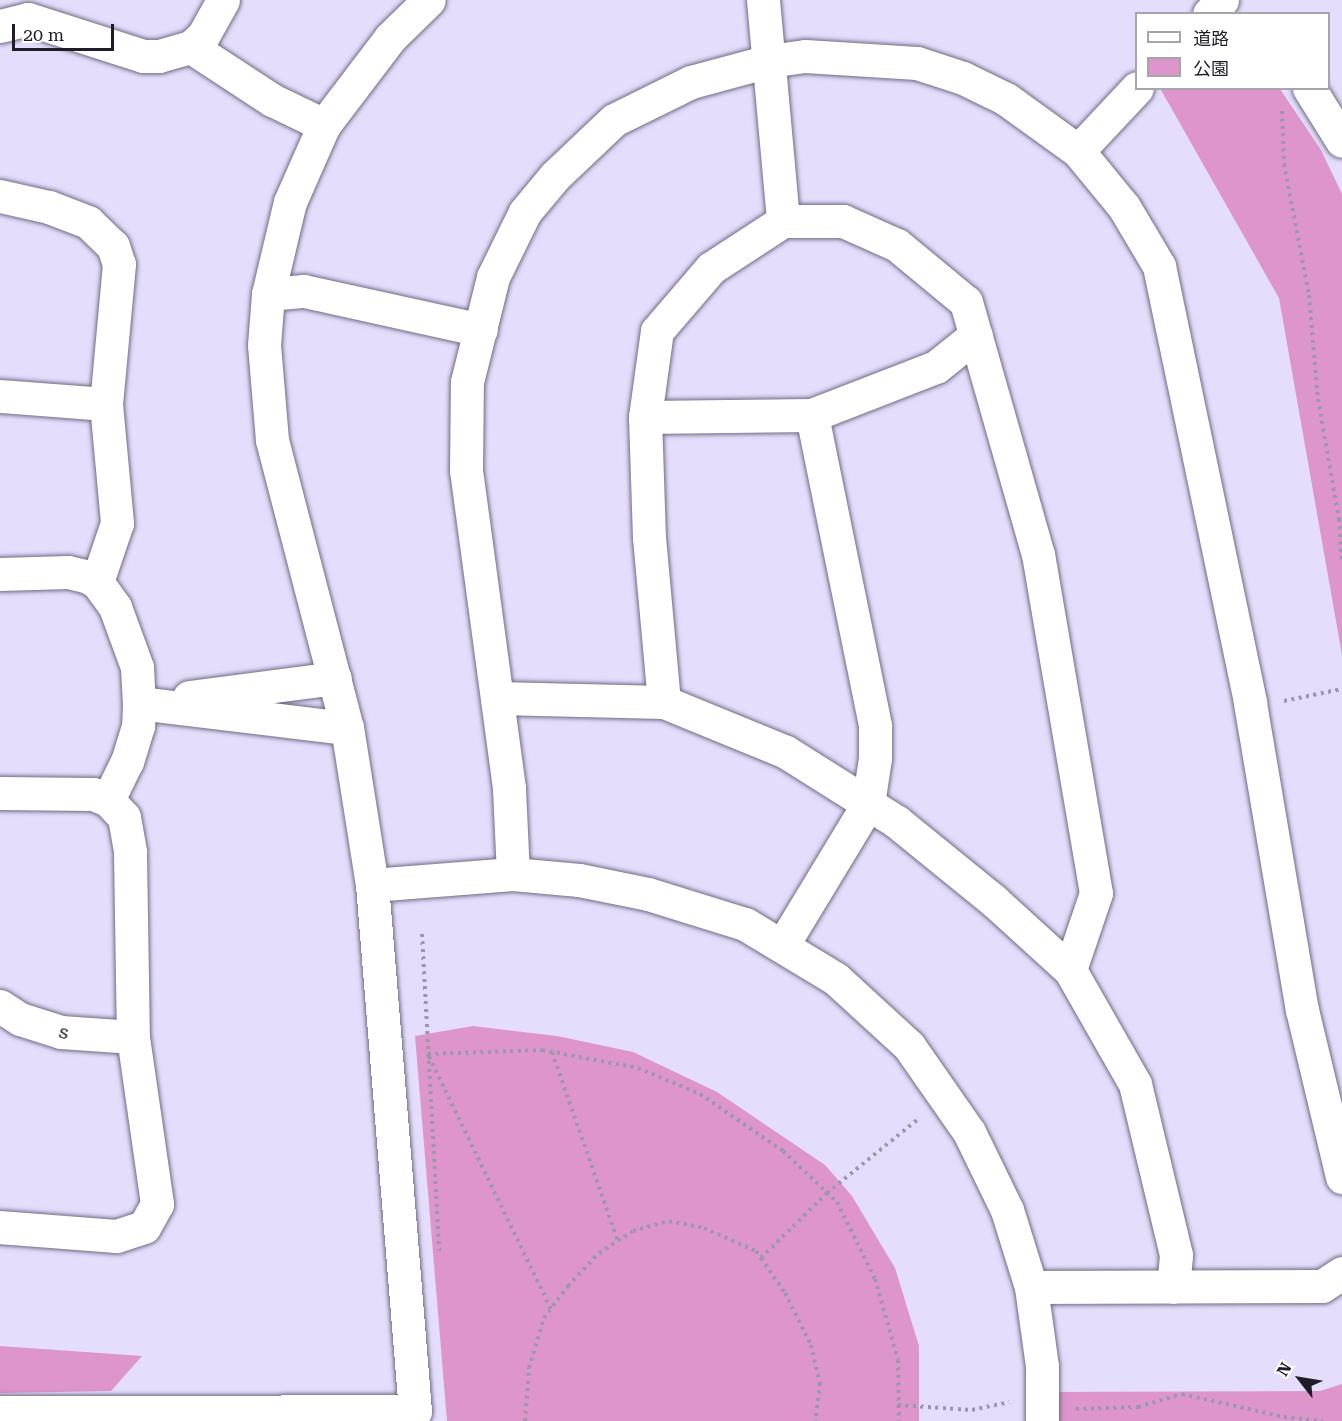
<!DOCTYPE html>
<html>
<head>
<meta charset="utf-8">
<style>
  body { margin:0 }
  #map { position:relative; width:1342px; height:1421px; overflow:hidden; background:#e4ddfb; font-family:"Roboto Serif","Noto Sans JP",serif }
  div>[style] { position:absolute }
  .green>* { inset:0; background:#dd95cc }
  .path>* { height:4px; margin-top:-2px; transform-origin:0; background:repeating-linear-gradient(90deg,#9c97ae 0 3px,transparent 0 7.5px) }
  .roads { filter:drop-shadow(0 0 2px #716b85) drop-shadow(0 0 2px #716b85) }
  .minor>* { height:33px; margin:-16.5px; padding:0 16.5px; transform-origin:16.5px; border-radius:16.5px; background:#fff }
  span { translate:-50% -50%; white-space:nowrap; text-align:center; line-height:1.15; -webkit-text-stroke:4.5px #fff; paint-order:stroke }
  .street-label { font-size:20px; color:#201d28 }
  .legend { position:absolute; left:1135px; top:12px; width:195px; height:78px; box-sizing:border-box; background:#fff; border:2px solid #a6a5a9; margin:0; padding:8px 10px; list-style:none; font-size:18px; color:#201d28 }
  .legend li { display:flex; align-items:center; gap:12px; height:30px }
  .legend b { width:30px; border:2px solid #a6a5a9 }
  .north { position:absolute; left:1270px; top:1349px; width:60px; height:60px; -webkit-text-stroke:4px #fff; paint-order:stroke; rotate:301deg; font-size:16px; font-weight:700; line-height:24px; text-align:center; color:#201d28 }
  .north::after { content:''; display:block; margin:auto; width:21px; height:27px; background:#201d28; clip-path:polygon(50% 0,100% 100%,50% 72%,0 100%) }
  .scale { position:absolute; left:12px; top:24px; width:102px; height:27px; box-sizing:border-box; border:3px solid #201d28; border-top:0; padding-left:8px; font-size:18px; line-height:21px; white-space:nowrap; color:#201d28; -webkit-text-stroke:4px #fff; paint-order:stroke }
</style>
</head>
<body>
<div id="map">
  <div class="green">
    <div style="clip-path:polygon(1280px 89px,1321px 150px,1342px 194px,1342px 655px,1279px 298px,1161px 90px)"></div>
    <div style="clip-path:polygon(473px 1026px,557px 1036px,633px 1052px,717px 1092px,825px 1165px,852px 1196px,895px 1268px,919px 1346px,919px 1421px,447px 1421px,415px 1036px)"></div>
    <div style="clip-path:polygon(0 1346px,142px 1356px,111px 1391px,0 1393px)"></div>
    <div style="clip-path:polygon(1342px 1384px,1342px 1421px,1051px 1421px,1051px 1392px,1320px 1391px)"></div>
  </div>
  <div class="path">
    <div style="left:1282px;top:111px;width:53px;rotate:87.8deg"></div>
    <div style="left:1284px;top:164px;width:133px;rotate:79.2deg"></div>
    <div style="left:1309px;top:295px;width:104px;rotate:85.1deg"></div>
    <div style="left:1318px;top:399px;width:122px;rotate:80.1deg"></div>
    <div style="left:1339px;top:519px;width:45px;rotate:86.2deg"></div>
    <div style="left:1284px;top:701px;width:59px;rotate:-11.7deg"></div>
    <div style="left:422px;top:934px;width:317px;rotate:86.9deg"></div>
    <div style="left:552px;top:1052px;width:200px;rotate:70.8deg"></div>
    <div style="left:761px;top:1258px;width:93px;rotate:-44.6deg"></div>
    <div style="left:827px;top:1193px;width:117px;rotate:-39.1deg"></div>
    <div style="left:551px;top:1309px;width:283px;rotate:-115.8deg"></div>
    <div style="left:428px;top:1054px;width:114px;rotate:-2deg"></div>
    <div style="left:542px;top:1050px;width:98px;rotate:10.6deg"></div>
    <div style="left:638px;top:1068px;width:67px;rotate:22.8deg"></div>
    <div style="left:700px;top:1094px;width:101px;rotate:34.5deg"></div>
    <div style="left:783px;top:1151px;width:74px;rotate:43.4deg"></div>
    <div style="left:837px;top:1202px;width:86px;rotate:63.7deg"></div>
    <div style="left:875px;top:1279px;width:84px;rotate:74.1deg"></div>
    <div style="left:898px;top:1360px;width:61px;rotate:89.1deg"></div>
    <div style="left:898px;top:1405px;width:74px;rotate:3.9deg"></div>
    <div style="left:972px;top:1410px;width:38px;rotate:-12deg"></div>
    <div style="left:1076px;top:1409px;width:62px;rotate:-1.8deg"></div>
    <div style="left:1138px;top:1407px;width:46px;rotate:-16.5deg"></div>
    <div style="left:1182px;top:1394px;width:105px;rotate:12.7deg"></div>
    <div style="left:1284px;top:1417px;width:39px;rotate:6deg"></div>
    <div style="left:525px;top:1421px;width:53px;rotate:-85.7deg"></div>
    <div style="left:529px;top:1368px;width:52px;rotate:-73.3deg"></div>
    <div style="left:544px;top:1318px;width:40px;rotate:-53deg"></div>
    <div style="left:568px;top:1286px;width:45px;rotate:-46.8deg"></div>
    <div style="left:599px;top:1253px;width:40px;rotate:-32.9deg"></div>
    <div style="left:633px;top:1231px;width:37px;rotate:-16deg"></div>
    <div style="left:669px;top:1221px;width:36px;rotate:11deg"></div>
    <div style="left:704px;top:1228px;width:57px;rotate:23.9deg"></div>
    <div style="left:756px;top:1251px;width:9px;rotate:54deg"></div>
    <div style="left:761px;top:1258px;width:42px;rotate:55.6deg"></div>
    <div style="left:785px;top:1293px;width:58px;rotate:63.4deg"></div>
    <div style="left:811px;top:1345px;width:39px;rotate:77deg"></div>
    <div style="left:820px;top:1383px;width:38px;rotate:97deg"></div>
  </div>
  <div class="roads">
    <div class="minor">
      <div style="left:763px;top:0;width:222px;rotate:84.8deg"></div>
      <div style="left:1209px;top:14px;width:19px;rotate:-47deg"></div>
      <div style="left:0;top:26px;width:29px;rotate:-14deg"></div>
      <div style="left:28px;top:19px;width:121px;rotate:17.8deg"></div>
      <div style="left:143px;top:56px;width:16px"></div>
      <div style="left:159px;top:56px;width:33px;rotate:-16deg"></div>
      <div style="left:191px;top:47px;width:16px;rotate:-43deg"></div>
      <div style="left:203px;top:36px;width:41px;rotate:-60.9deg"></div>
      <div style="left:191px;top:47px;width:97px;rotate:33.2deg"></div>
      <div style="left:272px;top:100px;width:58px;rotate:25.7deg"></div>
      <div style="left:1309px;top:88px;width:62px;rotate:58.1deg"></div>
      <div style="left:1078px;top:151px;width:86px;rotate:-46.9deg"></div>
      <div style="left:0;top:196px;width:50px;rotate:12.7deg"></div>
      <div style="left:49px;top:207px;width:42px;rotate:21deg"></div>
      <div style="left:88px;top:222px;width:35px;rotate:44deg"></div>
      <div style="left:113px;top:246px;width:19px;rotate:72deg"></div>
      <div style="left:119px;top:264px;width:141px;rotate:95.3deg"></div>
      <div style="left:106px;top:404px;width:120px;rotate:84.7deg"></div>
      <div style="left:117px;top:523px;width:62px;rotate:108.7deg"></div>
      <div style="left:268px;top:294px;width:36px;rotate:-5deg"></div>
      <div style="left:304px;top:291px;width:181px;rotate:12.4deg"></div>
      <div style="left:0;top:396px;width:106px;rotate:4.3deg"></div>
      <div style="left:645px;top:417px;width:167px;rotate:-0.7deg"></div>
      <div style="left:812px;top:415px;width:133px;rotate:-21.2deg"></div>
      <div style="left:936px;top:367px;width:51px;rotate:-38.7deg"></div>
      <div style="left:0;top:574px;width:68px;rotate:-1.7deg"></div>
      <div style="left:68px;top:572px;width:18px;rotate:13deg"></div>
      <div style="left:86px;top:576px;width:13px;rotate:29deg"></div>
      <div style="left:97px;top:582px;width:31px;rotate:54deg"></div>
      <div style="left:115px;top:607px;width:64px;rotate:69.9deg"></div>
      <div style="left:137px;top:667px;width:36px;rotate:87deg"></div>
      <div style="left:139px;top:703px;width:23px;rotate:92deg"></div>
      <div style="left:138px;top:726px;width:37px;rotate:107deg"></div>
      <div style="left:127px;top:761px;width:43px;rotate:116deg"></div>
      <div style="left:189px;top:697px;width:147px;rotate:-7.4deg"></div>
      <div style="left:497px;top:698px;width:167px;rotate:1.4deg"></div>
      <div style="left:664px;top:702px;width:132px;rotate:22.3deg"></div>
      <div style="left:786px;top:752px;width:131px;rotate:32.2deg"></div>
      <div style="left:897px;top:822px;width:124px;rotate:39.1deg"></div>
      <div style="left:993px;top:900px;width:104px;rotate:42.3deg"></div>
      <div style="left:1070px;top:970px;width:131px;rotate:60.3deg"></div>
      <div style="left:1135px;top:1084px;width:176px;rotate:76.5deg"></div>
      <div style="left:1176px;top:1255px;width:32px;rotate:95deg"></div>
      <div style="left:664px;top:702px;width:165px;rotate:-95.2deg"></div>
      <div style="left:649px;top:538px;width:121px;rotate:-91.9deg"></div>
      <div style="left:645px;top:417px;width:87px;rotate:-82.1deg"></div>
      <div style="left:657px;top:331px;width:83px;rotate:-49.4deg"></div>
      <div style="left:711px;top:268px;width:86px;rotate:-33.1deg"></div>
      <div style="left:783px;top:221px;width:60px"></div>
      <div style="left:843px;top:221px;width:59px;rotate:24deg"></div>
      <div style="left:897px;top:245px;width:89px;rotate:39.6deg"></div>
      <div style="left:966px;top:302px;width:262px;rotate:74.1deg"></div>
      <div style="left:1038px;top:554px;width:344px;rotate:80.3deg"></div>
      <div style="left:1096px;top:893px;width:81px;rotate:108.7deg"></div>
      <div style="left:139px;top:703px;width:209px;rotate:6.9deg"></div>
      <div style="left:0;top:793px;width:93px;rotate:0.6deg"></div>
      <div style="left:93px;top:794px;width:16px;rotate:22deg"></div>
      <div style="left:108px;top:800px;width:23px;rotate:47deg"></div>
      <div style="left:124px;top:817px;width:36px;rotate:80deg"></div>
      <div style="left:130px;top:852px;width:185px;rotate:89.1deg"></div>
      <div style="left:133px;top:1037px;width:169px;rotate:81.8deg"></div>
      <div style="left:157px;top:1204px;width:26px;rotate:119deg"></div>
      <div style="left:144px;top:1227px;width:29px;rotate:162deg"></div>
      <div style="left:116px;top:1236px;width:116px;rotate:-175.6deg"></div>
      <div style="left:513px;top:874px;width:86px;rotate:-92.7deg"></div>
      <div style="left:509px;top:788px;width:320px;rotate:-97.7deg"></div>
      <div style="left:466px;top:471px;width:89px;rotate:-89.4deg"></div>
      <div style="left:467px;top:382px;width:108px;rotate:-76.1deg"></div>
      <div style="left:493px;top:277px;width:72px;rotate:-63.8deg"></div>
      <div style="left:525px;top:212px;width:47px;rotate:-50.2deg"></div>
      <div style="left:555px;top:176px;width:81px;rotate:-43.5deg"></div>
      <div style="left:614px;top:120px;width:86px;rotate:-26.3deg"></div>
      <div style="left:691px;top:82px;width:81px;rotate:-15.1deg"></div>
      <div style="left:769px;top:61px;width:36px;rotate:-8deg"></div>
      <div style="left:805px;top:56px;width:112px;rotate:3.6deg"></div>
      <div style="left:917px;top:63px;width:48px;rotate:18.1deg"></div>
      <div style="left:963px;top:78px;width:48px;rotate:26deg"></div>
      <div style="left:1006px;top:99px;width:89px;rotate:35.8deg"></div>
      <div style="left:1078px;top:151px;width:72px;rotate:50.6deg"></div>
      <div style="left:1124px;top:207px;width:69px;rotate:59.3deg"></div>
      <div style="left:1159px;top:266px;width:446px;rotate:78.2deg"></div>
      <div style="left:1250px;top:703px;width:311px;rotate:80.4deg"></div>
      <div style="left:1302px;top:1010px;width:172px;rotate:76.5deg"></div>
      <div style="left:372px;top:885px;width:141px;rotate:-4.5deg"></div>
      <div style="left:513px;top:874px;width:66px;rotate:5.2deg"></div>
      <div style="left:579px;top:880px;width:70px;rotate:11.5deg"></div>
      <div style="left:648px;top:894px;width:102px;rotate:17.2deg"></div>
      <div style="left:745px;top:924px;width:106px;rotate:31.1deg"></div>
      <div style="left:836px;top:979px;width:99px;rotate:42.5deg"></div>
      <div style="left:909px;top:1046px;width:105px;rotate:55.1deg"></div>
      <div style="left:969px;top:1132px;width:87px;rotate:64deg"></div>
      <div style="left:1007px;top:1210px;width:81px;rotate:72.7deg"></div>
      <div style="left:1031px;top:1287px;width:291px;rotate:-0.2deg"></div>
      <div style="left:1322px;top:1286px;width:24px;rotate:-33deg"></div>
      <div style="left:782px;top:946px;width:166px;rotate:-58.8deg"></div>
      <div style="left:868px;top:804px;width:47px;rotate:-81.3deg"></div>
      <div style="left:875px;top:758px;width:33px;rotate:-90deg"></div>
      <div style="left:875px;top:725px;width:316px;rotate:-101.5deg"></div>
      <div style="left:0;top:1006px;width:24px;rotate:33deg"></div>
      <div style="left:20px;top:1019px;width:43px;rotate:17.6deg"></div>
      <div style="left:61px;top:1032px;width:72px;rotate:4deg"></div>
      <div style="left:1031px;top:1287px;width:80px;rotate:82.1deg"></div>
      <div style="left:1042px;top:1366px;width:55px;rotate:90deg"></div>
      <div style="left:0;top:1412px;width:415px;rotate:-0.1deg"></div>
      <div style="left:415px;top:1411px;width:528px;rotate:-94.67deg"></div>
      <div style="left:372px;top:885px;width:159px;rotate:-99deg"></div>
      <div style="left:347px;top:728px;width:298px;rotate:-104.6deg"></div>
      <div style="left:272px;top:440px;width:95px;rotate:-94.8deg"></div>
      <div style="left:264px;top:345px;width:51px;rotate:-85.5deg"></div>
      <div style="left:268px;top:294px;width:95px;rotate:-76.6deg"></div>
      <div style="left:290px;top:202px;width:84px;rotate:-66.2deg"></div>
      <div style="left:324px;top:125px;width:109px;rotate:-52.8deg"></div>
      <div style="left:390px;top:38px;width:54px;rotate:-44.3deg"></div>
    </div>
  </div>
  <div class="street-label">
    <span style="left:64px;top:1032px;rotate:12deg">s</span>
  </div>
  <ul class="legend">
  <li><b style="height:8px;background:#fff"></b>道路</li>
  <li><b style="height:16px;background:#dd95cc"></b>公園</li>
  </ul>
  <div class="north">N</div>
  <div class="scale">20 m</div>
</div>
</body>
</html>
